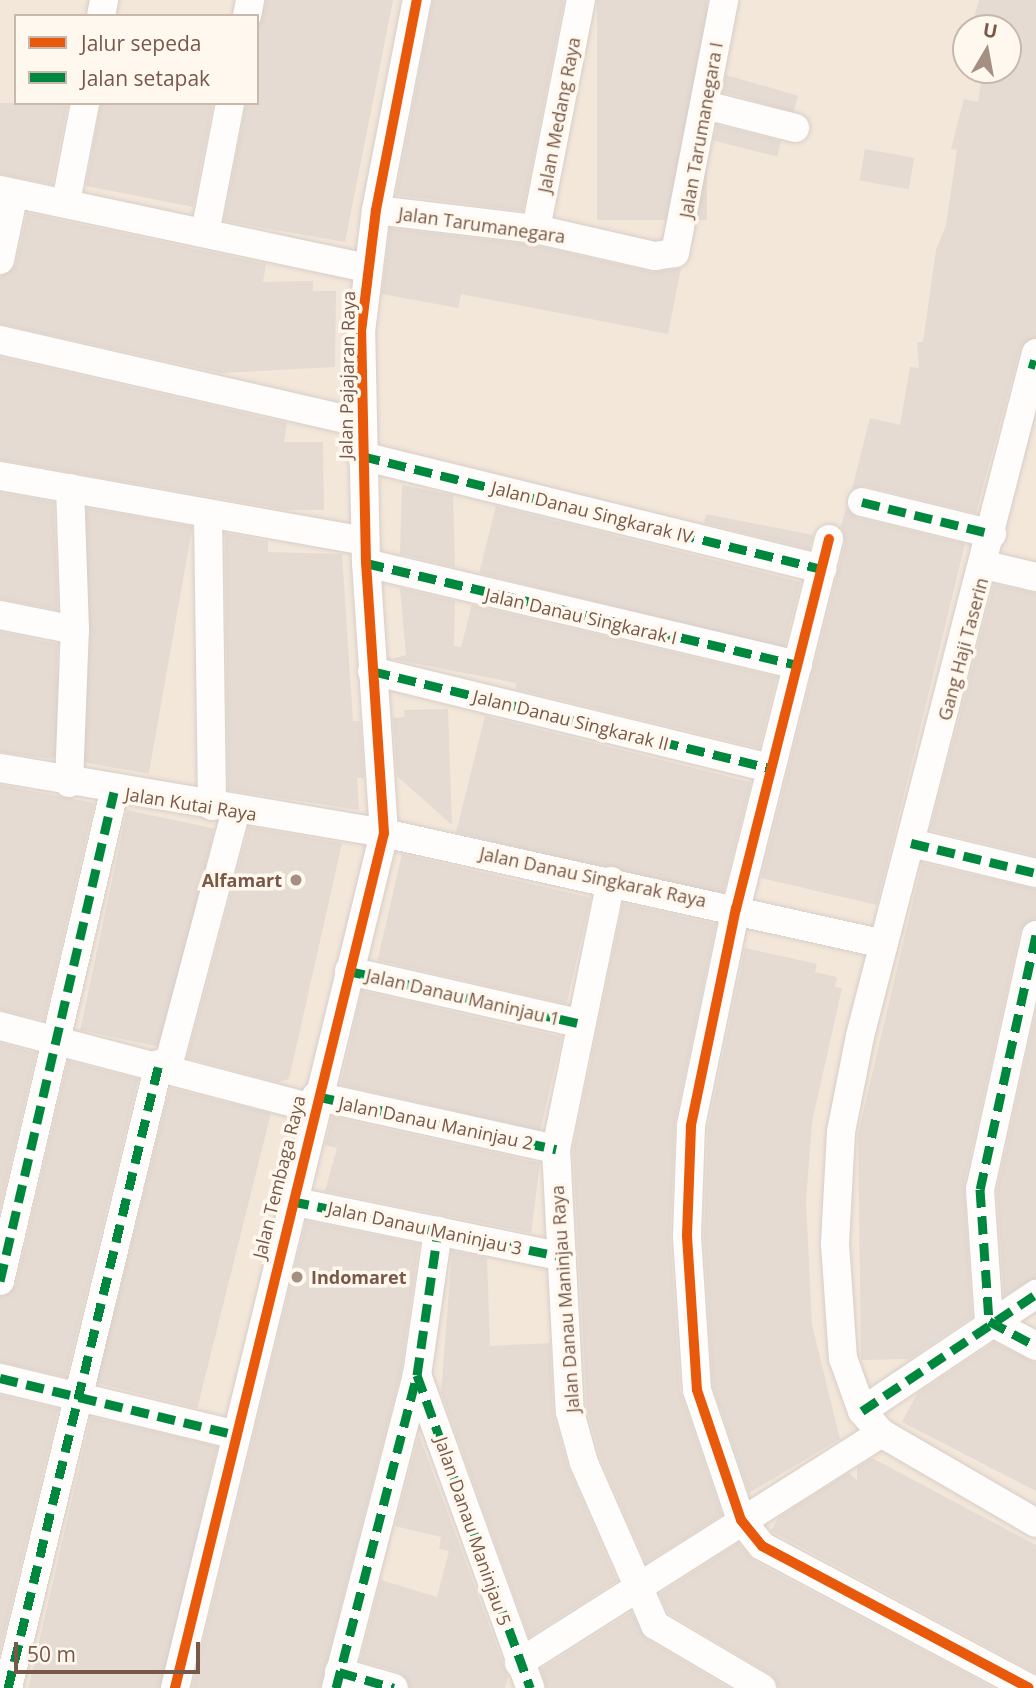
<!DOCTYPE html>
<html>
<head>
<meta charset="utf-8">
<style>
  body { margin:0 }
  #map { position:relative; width:1036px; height:1688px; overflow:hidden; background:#f8f3ec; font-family:"Open Sans",sans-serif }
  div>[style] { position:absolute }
  .residential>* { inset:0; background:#f3e7da }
  .building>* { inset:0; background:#e5dbd3; transform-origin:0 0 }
  .roads { filter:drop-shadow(0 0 2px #d7cec8) drop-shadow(0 0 2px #d7cec8) }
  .minor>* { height:28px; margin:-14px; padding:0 14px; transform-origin:14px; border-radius:14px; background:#fefdfc }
  .quiet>* { height:9px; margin-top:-4.5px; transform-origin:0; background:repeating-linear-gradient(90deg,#00873e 0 18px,transparent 0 27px) }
  .cycleway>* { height:10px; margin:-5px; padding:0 5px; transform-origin:5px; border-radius:5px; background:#e8590c }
  .dots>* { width:19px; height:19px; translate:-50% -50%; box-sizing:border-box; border:4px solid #fff8ee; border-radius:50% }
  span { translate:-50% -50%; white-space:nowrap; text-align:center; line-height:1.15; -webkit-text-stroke:7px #fff8ee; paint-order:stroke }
  .street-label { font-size:18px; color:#795849 }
  .poi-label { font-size:18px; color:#795849; font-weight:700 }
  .right { translate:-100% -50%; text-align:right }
  .left { translate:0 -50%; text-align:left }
  .legend { position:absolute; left:14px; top:14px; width:245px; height:91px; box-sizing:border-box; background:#fff8ee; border:2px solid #c9b8ac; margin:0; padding:9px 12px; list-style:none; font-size:21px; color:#795849 }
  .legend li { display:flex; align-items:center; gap:14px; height:35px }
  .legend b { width:35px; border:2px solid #c9b8ac }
  .north { position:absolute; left:952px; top:14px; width:70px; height:70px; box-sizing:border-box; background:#fff8ee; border:2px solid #c9b8ac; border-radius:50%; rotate:10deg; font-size:19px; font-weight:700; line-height:28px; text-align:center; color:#795849 }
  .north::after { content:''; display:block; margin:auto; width:24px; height:32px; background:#a58e82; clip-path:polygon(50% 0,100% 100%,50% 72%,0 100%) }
  .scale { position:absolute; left:14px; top:1642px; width:186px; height:32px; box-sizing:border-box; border:4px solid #795849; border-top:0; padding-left:9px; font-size:21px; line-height:24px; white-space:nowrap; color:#795849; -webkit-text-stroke:5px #fff8ee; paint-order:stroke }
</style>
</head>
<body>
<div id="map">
  <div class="residential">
    <div style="clip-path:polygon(evenodd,0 0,1036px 0,1036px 1688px,0 1688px,0 0,16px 16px,257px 16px,257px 103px,16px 103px,16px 16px,0 0,966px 28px,1008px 28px,1008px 70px,966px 70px,966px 28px)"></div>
  </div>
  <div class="building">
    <div style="clip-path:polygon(266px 0,393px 0,345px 242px,224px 221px,246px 103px,257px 103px,257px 29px)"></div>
    <div style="clip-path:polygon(433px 0,564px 0,523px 211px,396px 195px)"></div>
    <div style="left:597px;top:0;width:110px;height:220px"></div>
    <div style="clip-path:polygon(979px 0,1036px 0,1036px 337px,1020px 349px,976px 513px,866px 486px,852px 489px,870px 418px,900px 425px,910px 367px,919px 368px,917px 342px,923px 342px,936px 250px,946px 225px,957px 150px,951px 149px,964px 99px,978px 102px,983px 70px,1008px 70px,1015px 28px,971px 28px)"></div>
    <div style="left:726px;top:75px;width:75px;height:17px;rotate:16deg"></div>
    <div style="clip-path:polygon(0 103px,68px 103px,52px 184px,0 174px)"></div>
    <div style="clip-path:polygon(101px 103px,213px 103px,193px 207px,86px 186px)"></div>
    <div style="left:717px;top:125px;width:66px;height:16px;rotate:14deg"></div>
    <div style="left:865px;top:149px;width:50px;height:32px;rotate:10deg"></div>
    <div style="clip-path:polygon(27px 213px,266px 264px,263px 282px,313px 281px,313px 291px,336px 291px,335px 367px,221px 373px,0 324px,0 277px,16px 264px)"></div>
    <div style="clip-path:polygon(390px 228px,533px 245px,652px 272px,681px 268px,668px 334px,461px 294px,458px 308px,382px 294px)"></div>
    <div style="clip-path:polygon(0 357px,287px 423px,284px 442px,323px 442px,324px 510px,287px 510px,0 460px)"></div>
    <div style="clip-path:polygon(402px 485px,453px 495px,455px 567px,400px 554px)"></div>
    <div style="clip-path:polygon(0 493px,54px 502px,58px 610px,0 599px)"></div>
    <div style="left:496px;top:506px;width:314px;height:69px;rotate:14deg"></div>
    <div style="clip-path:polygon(846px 507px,858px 518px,965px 544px,877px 905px,761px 878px,845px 543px,841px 527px)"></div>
    <div style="left:87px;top:508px;width:107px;height:251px;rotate:10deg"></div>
    <div style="clip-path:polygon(706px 514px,813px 535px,809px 549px,704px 523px)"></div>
    <div style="clip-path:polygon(225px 533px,268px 541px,268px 552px,342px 554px,353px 721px,360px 721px,364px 778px,357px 778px,359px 810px,228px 790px)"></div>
    <div style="clip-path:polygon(994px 584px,1036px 593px,1036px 856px,930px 830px)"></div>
    <div style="clip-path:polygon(400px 588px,455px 601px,454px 646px,461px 647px,472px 605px,777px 677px,759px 748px,516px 689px,516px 683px,392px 659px,406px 655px)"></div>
    <div style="clip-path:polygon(0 632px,58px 644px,53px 759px,0 752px)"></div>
    <div style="clip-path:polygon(448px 709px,452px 825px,397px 776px,393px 718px,405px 717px,404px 710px)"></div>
    <div style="left:485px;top:716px;width:274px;height:120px;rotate:14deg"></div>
    <div style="clip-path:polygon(0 785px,94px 803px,44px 1020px,0 1010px)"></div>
    <div style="left:127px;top:810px;width:89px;height:225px;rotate:12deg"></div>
    <div style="clip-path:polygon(249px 827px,342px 843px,289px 1079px,278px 1082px,187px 1058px)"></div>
    <div style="left:402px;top:854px;width:194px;height:109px;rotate:13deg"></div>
    <div style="clip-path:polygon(922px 863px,1036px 889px,1036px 919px,1020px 931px,964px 1185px,972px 1317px,909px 1359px,861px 1360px,858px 1134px)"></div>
    <div style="clip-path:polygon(623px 903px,716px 924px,675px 1123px,670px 1236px,680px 1391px,722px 1515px,646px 1563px,600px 1457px,587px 1409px,573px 1150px)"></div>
    <div style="clip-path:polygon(745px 948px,817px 964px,815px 972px,837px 977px,835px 987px,842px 988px,812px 1122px,806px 1201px,812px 1325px,840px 1439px,749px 1493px,713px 1387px,704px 1236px,708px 1128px)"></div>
    <div style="left:362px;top:991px;width:205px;height:96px;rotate:13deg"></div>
    <div style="clip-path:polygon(1036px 1012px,1036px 1278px,1004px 1296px,997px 1190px)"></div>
    <div style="clip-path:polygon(0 1043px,36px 1053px,0 1208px)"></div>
    <div style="clip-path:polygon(68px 1061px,138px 1079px,66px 1377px,0 1362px,0 1297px,16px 1285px)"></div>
    <div style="left:170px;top:1088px;width:104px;height:304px;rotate:14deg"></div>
    <div style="clip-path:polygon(332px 1117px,540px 1163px,531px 1233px,325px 1191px,337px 1148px,325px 1145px)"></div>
    <div style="clip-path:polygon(306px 1221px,419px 1244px,401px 1372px,320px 1688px,192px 1688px)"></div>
    <div style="clip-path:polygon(452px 1251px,487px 1258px,490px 1346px,550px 1343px,553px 1413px,568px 1467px,617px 1581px,529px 1637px,441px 1392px)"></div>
    <div style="clip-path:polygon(994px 1342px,1036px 1363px,1036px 1491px,902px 1422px,917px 1394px)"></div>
    <div style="clip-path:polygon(0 1395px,58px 1409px,0 1650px)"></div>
    <div style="left:91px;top:1417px;width:130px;height:279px;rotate:13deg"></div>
    <div style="clip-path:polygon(419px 1435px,508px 1677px,505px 1688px,410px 1688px,399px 1672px,360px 1661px,381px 1580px,437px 1597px,449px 1551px,439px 1549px,441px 1537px,395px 1526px)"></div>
    <div style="clip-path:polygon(872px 1458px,1036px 1545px,1036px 1673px,771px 1531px,778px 1518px,848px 1473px,857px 1480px,857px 1468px)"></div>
    <div style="clip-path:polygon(738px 1543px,754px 1561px,994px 1688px,779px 1688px,770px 1674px,668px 1613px,659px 1594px)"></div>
    <div style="clip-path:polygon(631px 1612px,647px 1639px,729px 1688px,546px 1688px,541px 1669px)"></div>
  </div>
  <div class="roads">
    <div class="minor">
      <div style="left:101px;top:16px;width:16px;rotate:-79deg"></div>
      <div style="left:247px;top:16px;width:16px;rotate:-79deg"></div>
      <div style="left:705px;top:105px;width:93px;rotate:14.3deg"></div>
      <div style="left:0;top:190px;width:375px;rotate:12deg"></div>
      <div style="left:66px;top:202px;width:101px;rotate:-79.1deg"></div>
      <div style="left:376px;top:210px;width:161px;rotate:6.8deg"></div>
      <div style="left:536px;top:229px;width:122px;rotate:12.8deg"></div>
      <div style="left:655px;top:256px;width:20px;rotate:-9deg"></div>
      <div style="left:675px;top:253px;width:258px;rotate:-79deg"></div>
      <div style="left:536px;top:229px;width:233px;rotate:-78.9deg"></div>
      <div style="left:205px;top:233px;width:132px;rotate:-79.1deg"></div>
      <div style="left:0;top:260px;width:68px;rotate:-78.2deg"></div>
      <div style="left:0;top:340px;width:372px;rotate:12.9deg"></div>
      <div style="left:1036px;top:353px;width:705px;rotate:104.45deg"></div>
      <div style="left:860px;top:1036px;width:98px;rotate:101.2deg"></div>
      <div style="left:841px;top:1132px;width:112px;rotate:93.1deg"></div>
      <div style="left:835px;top:1244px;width:114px;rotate:86deg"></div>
      <div style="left:843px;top:1358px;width:56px;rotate:70.3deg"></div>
      <div style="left:862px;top:1411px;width:29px;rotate:49deg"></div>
      <div style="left:881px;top:1433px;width:179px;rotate:30.1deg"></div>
      <div style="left:362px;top:456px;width:474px;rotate:13.8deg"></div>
      <div style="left:0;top:476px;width:371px;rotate:10.1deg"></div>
      <div style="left:862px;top:502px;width:134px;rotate:13.8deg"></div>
      <div style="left:208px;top:515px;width:291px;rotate:89.2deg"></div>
      <div style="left:829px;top:539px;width:381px;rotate:104.1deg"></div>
      <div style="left:736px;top:908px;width:223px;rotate:101.7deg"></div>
      <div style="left:691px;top:1126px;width:110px;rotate:92.1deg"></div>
      <div style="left:687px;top:1236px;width:154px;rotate:86.3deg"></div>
      <div style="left:697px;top:1390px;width:137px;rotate:71.3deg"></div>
      <div style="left:741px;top:1520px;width:33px;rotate:51deg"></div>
      <div style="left:762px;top:1546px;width:302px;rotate:28deg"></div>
      <div style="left:366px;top:563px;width:444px;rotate:13.3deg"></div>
      <div style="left:985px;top:565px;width:52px;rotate:13.2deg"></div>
      <div style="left:0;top:615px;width:76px;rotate:11.3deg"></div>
      <div style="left:372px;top:671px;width:410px;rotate:13.7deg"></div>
      <div style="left:0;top:768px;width:389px;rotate:9.6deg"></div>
      <div style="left:384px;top:833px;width:512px;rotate:12.52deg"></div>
      <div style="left:69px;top:783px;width:153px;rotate:-87.8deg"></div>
      <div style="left:75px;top:630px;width:142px;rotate:-92deg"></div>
      <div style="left:911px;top:843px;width:129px;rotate:13.5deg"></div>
      <div style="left:611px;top:881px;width:274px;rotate:101.6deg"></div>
      <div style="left:556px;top:1149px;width:263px;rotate:87deg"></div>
      <div style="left:570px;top:1412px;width:53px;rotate:74.6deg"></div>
      <div style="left:584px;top:1463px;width:177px;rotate:66.3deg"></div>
      <div style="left:655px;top:1625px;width:124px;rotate:30.5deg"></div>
      <div style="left:1036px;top:935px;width:260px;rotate:102.4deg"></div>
      <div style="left:980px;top:1189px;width:132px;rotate:86.1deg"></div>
      <div style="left:989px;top:1321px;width:53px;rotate:28deg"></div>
      <div style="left:349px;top:971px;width:234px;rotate:12.8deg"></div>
      <div style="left:0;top:1026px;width:324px;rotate:14.7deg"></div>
      <div style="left:168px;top:1066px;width:265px;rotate:-75.1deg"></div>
      <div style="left:316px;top:1096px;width:246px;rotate:12.5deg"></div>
      <div style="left:291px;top:1201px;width:274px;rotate:11.6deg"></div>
      <div style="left:0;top:1281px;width:502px;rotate:-76.88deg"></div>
      <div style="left:417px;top:1375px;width:333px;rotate:70.1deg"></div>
      <div style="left:0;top:1378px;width:241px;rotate:13.5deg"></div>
      <div style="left:862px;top:1411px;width:210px;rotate:-33.9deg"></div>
      <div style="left:519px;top:1663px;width:429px;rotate:-32.4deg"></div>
      <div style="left:339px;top:1672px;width:57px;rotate:16.2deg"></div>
      <div style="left:8px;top:1688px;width:642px;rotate:-76.4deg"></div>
      <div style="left:175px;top:1688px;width:880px;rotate:-76.26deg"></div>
      <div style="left:384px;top:833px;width:271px;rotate:-93.8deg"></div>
      <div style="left:366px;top:563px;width:231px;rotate:-91.2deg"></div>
      <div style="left:361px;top:332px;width:123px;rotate:-83deg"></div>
      <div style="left:376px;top:210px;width:214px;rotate:-79deg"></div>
      <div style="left:336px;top:1688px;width:323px;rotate:-75.5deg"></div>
      <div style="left:417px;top:1375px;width:146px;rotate:-81.7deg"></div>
    </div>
  </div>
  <div class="quiet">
    <div style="left:1029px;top:363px;width:7px;rotate:16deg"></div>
    <div style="left:362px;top:456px;width:474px;rotate:13.8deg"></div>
    <div style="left:862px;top:502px;width:134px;rotate:13.8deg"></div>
    <div style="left:366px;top:563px;width:444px;rotate:13.3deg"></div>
    <div style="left:372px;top:671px;width:410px;rotate:13.7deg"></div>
    <div style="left:911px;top:843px;width:129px;rotate:13.5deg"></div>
    <div style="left:1036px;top:935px;width:260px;rotate:102.4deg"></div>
    <div style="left:980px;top:1189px;width:132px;rotate:86.1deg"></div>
    <div style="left:989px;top:1321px;width:53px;rotate:28deg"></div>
    <div style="left:349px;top:971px;width:234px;rotate:12.8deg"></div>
    <div style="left:316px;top:1096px;width:246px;rotate:12.5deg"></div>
    <div style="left:291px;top:1201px;width:274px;rotate:11.6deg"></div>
    <div style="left:0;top:1281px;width:502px;rotate:-76.88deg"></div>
    <div style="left:417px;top:1375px;width:333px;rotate:70.1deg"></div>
    <div style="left:0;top:1378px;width:241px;rotate:13.5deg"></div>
    <div style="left:862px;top:1411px;width:210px;rotate:-33.9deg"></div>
    <div style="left:339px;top:1672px;width:57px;rotate:16.2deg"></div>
    <div style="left:8px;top:1688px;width:642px;rotate:-76.4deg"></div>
    <div style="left:336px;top:1688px;width:323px;rotate:-75.5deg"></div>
    <div style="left:417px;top:1375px;width:146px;rotate:-81.7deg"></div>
  </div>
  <div class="cycleway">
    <div style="left:829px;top:539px;width:381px;rotate:104.1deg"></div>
    <div style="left:736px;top:908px;width:223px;rotate:101.7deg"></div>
    <div style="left:691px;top:1126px;width:110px;rotate:92.1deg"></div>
    <div style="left:687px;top:1236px;width:154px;rotate:86.3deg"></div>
    <div style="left:697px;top:1390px;width:137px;rotate:71.3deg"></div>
    <div style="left:741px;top:1520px;width:33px;rotate:51deg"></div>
    <div style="left:762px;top:1546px;width:302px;rotate:28deg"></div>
    <div style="left:175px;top:1688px;width:880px;rotate:-76.26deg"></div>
    <div style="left:384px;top:833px;width:271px;rotate:-93.8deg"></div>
    <div style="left:366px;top:563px;width:231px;rotate:-91.2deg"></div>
    <div style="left:361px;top:332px;width:123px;rotate:-83deg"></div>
    <div style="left:376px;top:210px;width:214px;rotate:-79deg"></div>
  </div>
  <div class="dots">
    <div style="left:296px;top:880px;background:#a58e82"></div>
    <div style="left:297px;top:1277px;background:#a58e82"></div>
  </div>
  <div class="street-label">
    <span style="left:559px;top:115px;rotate:-79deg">Jalan Medang Raya</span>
    <span style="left:701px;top:130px;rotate:-80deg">Jalan Tarumanegara I</span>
    <span style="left:482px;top:225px;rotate:8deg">Jalan Tarumanegara</span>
    <span style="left:347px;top:375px;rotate:-89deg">Jalan Pajajaran Raya</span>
    <span style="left:592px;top:512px;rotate:14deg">Jalan Danau Singkarak IV</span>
    <span style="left:581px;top:616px;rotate:13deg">Jalan Danau Singkarak I</span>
    <span style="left:963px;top:649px;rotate:-75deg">Gang Haji Taserin</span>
    <span style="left:571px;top:720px;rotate:14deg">Jalan Danau Singkarak II</span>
    <span style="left:191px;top:804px;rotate:9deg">Jalan Kutai Raya</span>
    <span style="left:593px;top:877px;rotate:12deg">Jalan Danau Singkarak Raya</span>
    <span style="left:463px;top:997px;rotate:13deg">Jalan Danau Maninjau 1</span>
    <span style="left:436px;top:1123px;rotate:12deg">Jalan Danau Maninjau 2</span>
    <span style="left:279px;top:1177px;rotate:-76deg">Jalan Tembaga Raya</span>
    <span style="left:425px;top:1228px;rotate:12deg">Jalan Danau Maninjau 3</span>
    <span style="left:565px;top:1299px;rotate:-94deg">Jalan Danau Maninjau Raya</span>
    <span style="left:473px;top:1531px;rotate:71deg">Jalan Danau Maninjau 5</span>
  </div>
  <div class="poi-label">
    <span class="right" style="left:282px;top:880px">Alfamart</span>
    <span class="left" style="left:311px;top:1277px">Indomaret</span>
  </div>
  <ul class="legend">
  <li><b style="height:9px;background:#e8590c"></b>Jalur sepeda</li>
  <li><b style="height:9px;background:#00873e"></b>Jalan setapak</li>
  </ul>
  <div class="north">U</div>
  <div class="scale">50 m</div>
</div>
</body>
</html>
